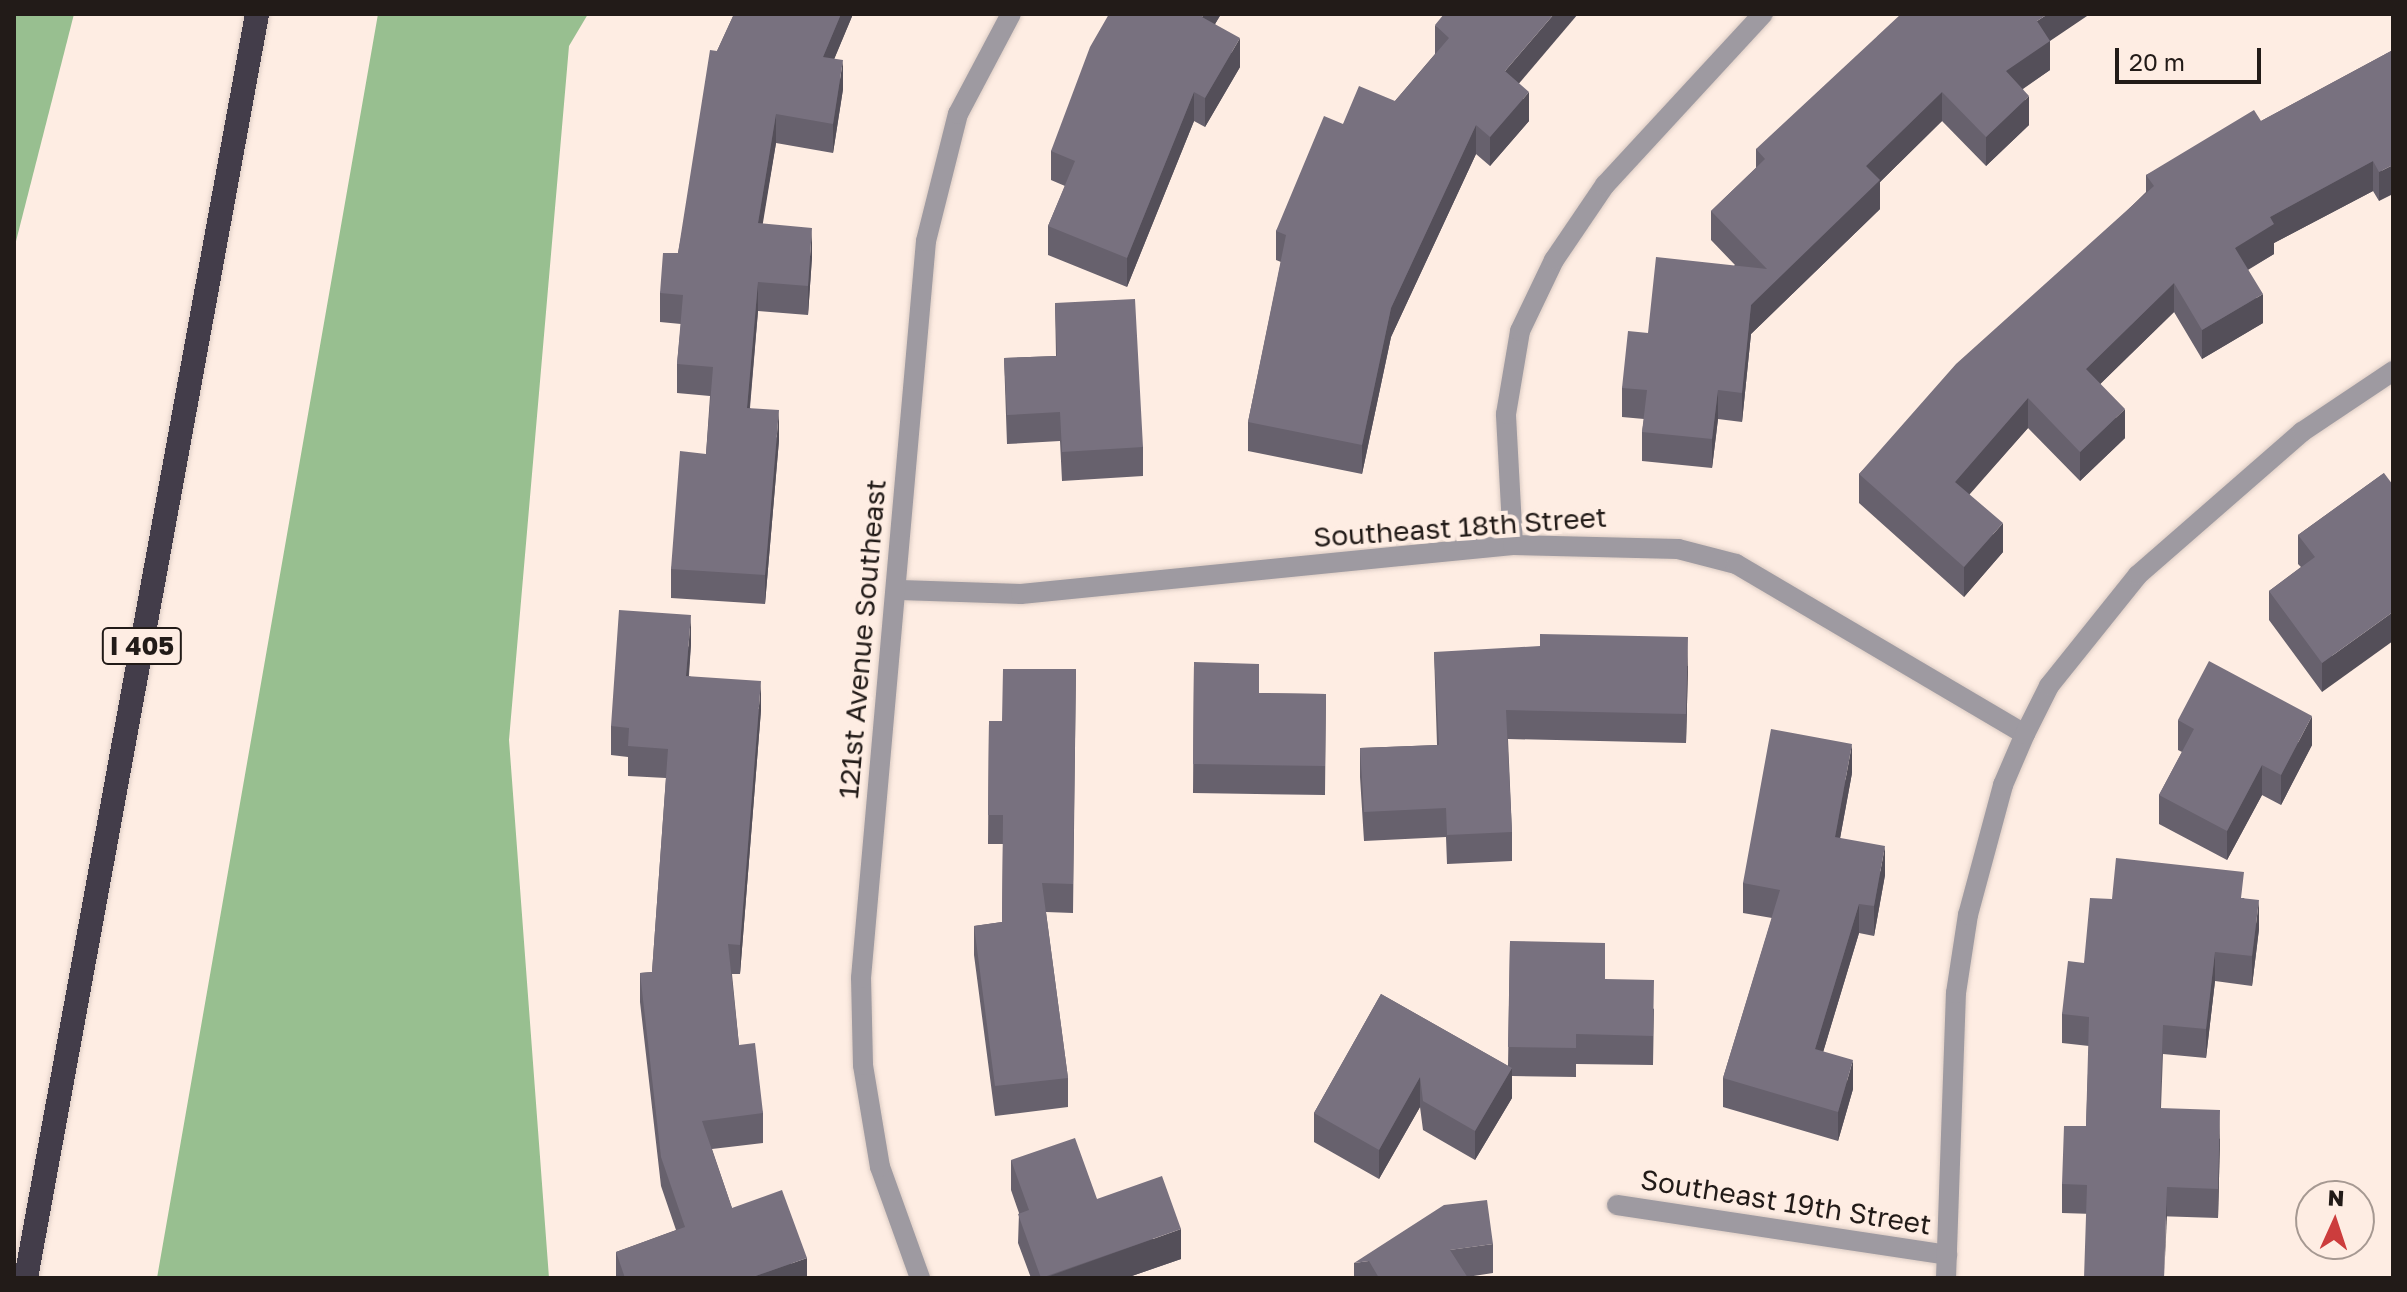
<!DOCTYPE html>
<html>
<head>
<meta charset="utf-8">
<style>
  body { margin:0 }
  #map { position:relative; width:2407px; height:1292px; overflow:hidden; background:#feede3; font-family:"Golos Text",sans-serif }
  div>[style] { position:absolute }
  .forest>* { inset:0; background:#98bf90 }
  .roads { filter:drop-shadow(0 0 2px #dbcbc3) drop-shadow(0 0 2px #dbcbc3) }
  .minor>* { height:20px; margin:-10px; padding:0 10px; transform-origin:10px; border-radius:10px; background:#9e9aa1 }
  .motorway>* { height:24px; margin:-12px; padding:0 12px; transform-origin:12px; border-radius:12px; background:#433d4a }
  .wall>* { inset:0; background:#67616d }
  .shaded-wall>* { inset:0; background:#544f59 }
  .building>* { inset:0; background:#78717f }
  span { translate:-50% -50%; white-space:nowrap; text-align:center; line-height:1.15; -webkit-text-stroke:8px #feede3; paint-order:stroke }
  .shield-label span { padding:2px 6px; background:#feede3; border:2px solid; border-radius:6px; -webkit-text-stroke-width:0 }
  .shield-label { font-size:26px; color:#221b18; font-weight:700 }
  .street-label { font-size:28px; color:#221b18 }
  .frame { position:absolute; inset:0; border:16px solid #221b18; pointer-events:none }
  .north { position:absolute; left:2295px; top:1180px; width:80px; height:80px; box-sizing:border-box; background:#feede3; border:2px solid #a69992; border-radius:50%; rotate:3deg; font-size:22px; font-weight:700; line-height:32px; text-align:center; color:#221b18 }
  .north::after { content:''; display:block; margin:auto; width:28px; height:36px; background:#cc3d3d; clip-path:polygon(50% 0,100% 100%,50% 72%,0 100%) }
  .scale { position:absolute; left:2115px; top:48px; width:146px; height:36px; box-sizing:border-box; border:4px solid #221b18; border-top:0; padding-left:10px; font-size:24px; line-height:28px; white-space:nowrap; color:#221b18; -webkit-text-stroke:6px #feede3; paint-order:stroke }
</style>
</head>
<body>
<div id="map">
  <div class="forest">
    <div style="clip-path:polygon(14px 14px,74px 14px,14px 249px)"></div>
    <div style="clip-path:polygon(378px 14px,588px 14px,569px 46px,509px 740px,549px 1278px,157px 1278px)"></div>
  </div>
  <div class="roads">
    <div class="minor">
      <div style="left:1513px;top:545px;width:131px;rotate:-93.1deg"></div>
      <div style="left:1506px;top:414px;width:84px;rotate:-80.4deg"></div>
      <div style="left:1520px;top:331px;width:79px;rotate:-64.4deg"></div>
      <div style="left:1554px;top:260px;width:91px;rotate:-55.8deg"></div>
      <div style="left:1605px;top:185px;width:233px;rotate:-47.3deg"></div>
      <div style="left:900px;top:590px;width:121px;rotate:1.9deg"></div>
      <div style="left:1021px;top:594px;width:494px;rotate:-5.7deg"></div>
      <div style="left:1513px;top:545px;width:165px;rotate:1.4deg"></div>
      <div style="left:1678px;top:549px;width:60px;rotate:14.5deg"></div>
      <div style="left:1736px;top:564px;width:335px;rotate:30.5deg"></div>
      <div style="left:1617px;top:1205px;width:334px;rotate:8.6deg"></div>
      <div style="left:920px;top:1278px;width:118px;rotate:-109.8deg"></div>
      <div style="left:880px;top:1167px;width:103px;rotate:-99.5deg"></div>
      <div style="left:863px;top:1065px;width:87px;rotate:-91.3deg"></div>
      <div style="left:861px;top:978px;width:740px;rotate:-84.96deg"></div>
      <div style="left:926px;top:241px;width:131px;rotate:-75.9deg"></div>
      <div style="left:958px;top:114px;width:113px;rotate:-62.1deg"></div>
      <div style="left:1946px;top:1278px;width:285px;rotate:-88deg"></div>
      <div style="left:1956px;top:993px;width:79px;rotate:-81.3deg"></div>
      <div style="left:1968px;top:915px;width:135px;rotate:-74.9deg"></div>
      <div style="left:2003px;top:785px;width:56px;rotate:-66.7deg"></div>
      <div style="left:2025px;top:734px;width:54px;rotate:-63.4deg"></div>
      <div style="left:2049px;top:686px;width:142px;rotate:-51.3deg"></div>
      <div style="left:2138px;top:575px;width:218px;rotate:-41.1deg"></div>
      <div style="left:2302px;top:432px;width:110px;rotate:-33.8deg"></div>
    </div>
    <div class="motorway">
      <div style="left:26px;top:1278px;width:1285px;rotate:-79.64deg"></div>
    </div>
  </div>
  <div class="wall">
    <div style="clip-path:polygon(734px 14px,853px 14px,834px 59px,843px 89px,833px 153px,776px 143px,762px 224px,812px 257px,808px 315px,758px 311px,750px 408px,779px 440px,765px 604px,671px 598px,671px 569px,706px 454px,710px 396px,677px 393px,677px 364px,681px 324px,660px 322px,660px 293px,678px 253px,717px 51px)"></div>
    <div style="clip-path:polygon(1221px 14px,1215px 24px,1240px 67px,1205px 127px,1194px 121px,1127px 287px,1048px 255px,1048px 226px,1065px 186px,1051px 180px,1051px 151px)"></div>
    <div style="clip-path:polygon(1435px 25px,1519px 84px,1529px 121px,1490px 166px,1476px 154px,1391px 337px,1362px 474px,1248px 451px,1248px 422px,1281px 262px,1276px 260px,1276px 231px,1343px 124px,1395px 101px,1435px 54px)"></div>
    <div style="clip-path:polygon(2050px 41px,2050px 70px,2023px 89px,2029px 125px,1986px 166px,1942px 121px,1880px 182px,1880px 209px,1751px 334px,1742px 422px,1718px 419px,1712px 468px,1642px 461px,1642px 432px,1644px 419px,1622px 417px,1622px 388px,1648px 333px,1735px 265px,1711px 240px,1711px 211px,1756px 168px,1756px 149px)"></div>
    <div style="clip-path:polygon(2393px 50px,2379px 201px,2373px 191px,2274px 243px,2274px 254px,2248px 270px,2263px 323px,2202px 359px,2174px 312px,2100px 384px,2125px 438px,2080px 481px,2028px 428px,1969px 494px,2003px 552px,1964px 597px,1859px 503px,1859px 474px,2146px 192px,2146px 175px,2261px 121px)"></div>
    <div style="clip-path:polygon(1055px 303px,1143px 447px,1143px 476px,1062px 481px,1060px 441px,1007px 444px,1004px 358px,1056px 356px)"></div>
    <div style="clip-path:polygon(2384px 473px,2322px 692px,2269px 620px,2269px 591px,2301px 567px,2298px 564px,2298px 535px)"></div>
    <div style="clip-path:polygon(691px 644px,689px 676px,761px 710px,740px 974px,732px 974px,739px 1045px,763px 1113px,763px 1143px,712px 1149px,732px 1208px,807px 1278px,616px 1278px,616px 1252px,676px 1230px,661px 1186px,640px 1002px,640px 973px,652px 972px,666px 778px,628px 776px,628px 757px,611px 755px,611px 726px)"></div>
    <div style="clip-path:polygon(1434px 652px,1688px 666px,1686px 743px,1508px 739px,1512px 832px,1512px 861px,1447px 864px,1446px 837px,1364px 841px,1360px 777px,1360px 748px,1437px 745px)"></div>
    <div style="clip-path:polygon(1194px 662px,1259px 693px,1326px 694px,1325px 795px,1193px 793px)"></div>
    <div style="clip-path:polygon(1076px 669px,1073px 913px,1046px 912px,1068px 1078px,1068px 1107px,995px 1116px,974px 955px,974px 926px,1002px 922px,1003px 844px,988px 844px,989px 721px,1002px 721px)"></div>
    <div style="clip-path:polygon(2178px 720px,2312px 745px,2281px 805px,2262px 795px,2227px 860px,2159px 824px,2159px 795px,2182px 752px,2178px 750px)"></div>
    <div style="clip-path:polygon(1852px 773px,1840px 838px,1885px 875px,1874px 936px,1859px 933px,1823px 1052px,1853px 1089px,1838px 1141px,1723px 1107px,1723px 1078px,1772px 918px,1743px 913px,1743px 883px)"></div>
    <div style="clip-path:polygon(2244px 898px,2259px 929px,2252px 986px,2215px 981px,2206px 1058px,2163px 1054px,2161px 1108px,2220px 1139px,2218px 1218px,2062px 1213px,2062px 1184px,2086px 1126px,2089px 1046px,2062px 1043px,2062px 1014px,2112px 899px)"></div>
    <div style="clip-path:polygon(1510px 941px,1605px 979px,1654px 1009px,1653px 1065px,1576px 1064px,1576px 1077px,1512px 1076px,1512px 1098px,1475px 1160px,1423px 1130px,1420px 1107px,1379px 1179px,1314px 1142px,1314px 1113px,1381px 994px,1508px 1066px)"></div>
    <div style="clip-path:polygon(1011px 1160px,1097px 1199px,1181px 1259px,1126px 1278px,1031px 1278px,1018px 1243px,1019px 1213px,1011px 1190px)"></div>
    <div style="clip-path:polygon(1493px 1244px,1493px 1273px,1467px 1277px,1468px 1278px,1354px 1278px,1354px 1263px)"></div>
  </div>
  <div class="shaded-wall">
    <div style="clip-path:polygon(841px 14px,853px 14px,823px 86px,823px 57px)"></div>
    <div style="clip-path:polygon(1204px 14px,1221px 14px,1202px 46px,1202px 17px)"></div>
    <div style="clip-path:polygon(1554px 14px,1578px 14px,1505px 100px,1505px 71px)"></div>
    <div style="clip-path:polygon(2048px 14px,2090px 14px,2050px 41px,2050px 70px,2006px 100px,2006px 71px,2037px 21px)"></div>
    <div style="clip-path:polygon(1240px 38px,1240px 67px,1205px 127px,1205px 98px)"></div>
    <div style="clip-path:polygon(843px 60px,843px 89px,833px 153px,833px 124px)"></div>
    <div style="clip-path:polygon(1194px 92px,1194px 121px,1127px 287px,1127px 258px)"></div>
    <div style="clip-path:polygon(1529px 92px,1529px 121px,1490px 166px,1490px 137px)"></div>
    <div style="clip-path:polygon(1942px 92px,1942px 121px,1880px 182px,1880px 209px,1751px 334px,1742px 422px,1742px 393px,1751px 305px,1866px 166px)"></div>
    <div style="clip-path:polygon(2029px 96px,2029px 125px,1986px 166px,1986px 137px)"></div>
    <div style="clip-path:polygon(776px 114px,776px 143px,758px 253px,758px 223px)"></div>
    <div style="clip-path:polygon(1476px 125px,1476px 154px,1391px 337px,1362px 474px,1362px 445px,1391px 308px)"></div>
    <div style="clip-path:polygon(2373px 161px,2373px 191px,2274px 243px,2274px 254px,2235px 277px,2235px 248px,2270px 217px)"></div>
    <div style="clip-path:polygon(2393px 165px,2393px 194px,2379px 201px,2379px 172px)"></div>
    <div style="clip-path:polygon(812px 228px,812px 257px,808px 315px,808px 286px)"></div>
    <div style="clip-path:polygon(758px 282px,758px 311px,747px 437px,747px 408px)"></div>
    <div style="clip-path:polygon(2174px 283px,2174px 312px,2086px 398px,2086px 369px)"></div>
    <div style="clip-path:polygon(2263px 294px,2263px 323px,2202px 359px,2202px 330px)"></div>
    <div style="clip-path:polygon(1718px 390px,1718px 419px,1712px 468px,1712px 439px)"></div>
    <div style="clip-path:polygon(2028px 398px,2028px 428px,1955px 511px,1955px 482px)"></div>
    <div style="clip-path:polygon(2125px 409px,2125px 438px,2080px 481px,2080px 452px)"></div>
    <div style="clip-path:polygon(779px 410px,779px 440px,765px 604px,765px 575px)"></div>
    <div style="clip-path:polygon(2003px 523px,2003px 552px,1964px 597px,1964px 567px)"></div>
    <div style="clip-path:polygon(2393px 612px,2393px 641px,2322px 692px,2322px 663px)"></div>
    <div style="clip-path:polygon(691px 615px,691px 644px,686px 705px,686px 676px)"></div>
    <div style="clip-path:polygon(1688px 637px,1688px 666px,1686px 743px,1686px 714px)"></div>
    <div style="clip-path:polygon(761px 681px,761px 710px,740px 974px,740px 945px)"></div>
    <div style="clip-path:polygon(2312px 716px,2312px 745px,2281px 805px,2281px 775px)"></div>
    <div style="clip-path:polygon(1852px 744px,1852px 773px,1835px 866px,1835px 837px)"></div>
    <div style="clip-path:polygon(2262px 765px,2262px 795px,2227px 860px,2227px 831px)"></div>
    <div style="clip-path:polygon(1885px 846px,1885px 875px,1874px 936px,1874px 906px)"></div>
    <div style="clip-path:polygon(2259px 900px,2259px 929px,2252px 986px,2252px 956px)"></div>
    <div style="clip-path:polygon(1859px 904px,1859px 933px,1815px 1079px,1815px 1049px)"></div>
    <div style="clip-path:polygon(2215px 952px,2215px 981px,2206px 1058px,2206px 1029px)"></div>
    <div style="clip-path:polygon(1853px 1060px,1853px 1089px,1838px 1141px,1838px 1112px)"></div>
    <div style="clip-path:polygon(1512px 1068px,1512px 1098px,1475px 1160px,1475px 1131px)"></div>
    <div style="clip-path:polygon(1420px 1077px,1420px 1107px,1379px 1179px,1379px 1150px)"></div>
    <div style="clip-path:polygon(2220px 1110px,2220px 1139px,2218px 1218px,2218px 1189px)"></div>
    <div style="clip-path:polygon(2167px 1187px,2167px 1216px,2164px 1278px)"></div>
    <div style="clip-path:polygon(1181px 1229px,1181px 1259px,1126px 1278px,1044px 1278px)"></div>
    <div style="clip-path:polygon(807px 1258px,807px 1278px,750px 1278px)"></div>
  </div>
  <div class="building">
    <div style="clip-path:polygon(734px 14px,841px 14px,823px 57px,843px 60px,833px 124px,776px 114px,758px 223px,812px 228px,808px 286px,758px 282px,747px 408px,779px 410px,765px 575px,671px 569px,680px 451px,706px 454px,713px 367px,677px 364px,683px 295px,660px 293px,663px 253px,678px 253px,710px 50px,717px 51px)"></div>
    <div style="clip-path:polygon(1109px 14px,1204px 14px,1202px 17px,1240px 38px,1205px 98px,1194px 92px,1127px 258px,1048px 226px,1075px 161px,1051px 151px,1090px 47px)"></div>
    <div style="clip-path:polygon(1444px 14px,1554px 14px,1505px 71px,1529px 92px,1490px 137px,1476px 125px,1391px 308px,1362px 445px,1248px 422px,1286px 235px,1276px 231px,1324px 116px,1343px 124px,1359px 86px,1395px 101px,1449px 38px,1435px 25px)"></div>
    <div style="clip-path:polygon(1901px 14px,2048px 14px,2037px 21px,2050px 41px,2006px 71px,2029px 96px,1986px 137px,1942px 92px,1866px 166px,1880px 180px,1751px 305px,1742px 393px,1718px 390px,1712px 439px,1642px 432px,1647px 390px,1622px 388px,1628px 331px,1648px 333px,1656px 257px,1767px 269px,1711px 211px,1765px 159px,1756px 149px)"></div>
    <div style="clip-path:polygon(2393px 50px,2393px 165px,2379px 172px,2373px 161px,2270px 217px,2274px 224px,2235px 248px,2263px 294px,2202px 330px,2174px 283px,2086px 369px,2125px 409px,2080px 452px,2028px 398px,1955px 482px,2003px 523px,1964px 567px,1859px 474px,1956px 364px,2154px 186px,2146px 175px,2254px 110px,2261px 121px)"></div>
    <div style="clip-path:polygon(1135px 299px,1143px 447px,1062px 452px,1060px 412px,1007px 415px,1004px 358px,1057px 356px,1055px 303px)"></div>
    <div style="clip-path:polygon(2384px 473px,2393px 485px,2393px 612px,2322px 663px,2269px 591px,2315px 557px,2298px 535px)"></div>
    <div style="clip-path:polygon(619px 610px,691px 615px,686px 676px,761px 681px,740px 945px,728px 944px,739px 1045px,755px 1043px,763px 1113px,702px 1121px,732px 1208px,782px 1190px,807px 1258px,750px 1278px,625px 1278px,616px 1252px,685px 1227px,661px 1157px,640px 973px,652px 972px,668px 749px,628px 746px,629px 728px,611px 726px)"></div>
    <div style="clip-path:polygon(1540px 634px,1688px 637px,1686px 714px,1506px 710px,1512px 832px,1447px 835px,1446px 808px,1364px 812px,1360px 748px,1439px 745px,1434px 652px,1540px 646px)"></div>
    <div style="clip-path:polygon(2209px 661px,2312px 716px,2281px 775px,2262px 765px,2227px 831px,2159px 795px,2194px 729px,2178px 720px)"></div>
    <div style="clip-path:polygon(1194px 662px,1259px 664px,1259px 693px,1326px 694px,1325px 766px,1193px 764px)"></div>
    <div style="clip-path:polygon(1003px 669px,1076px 669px,1073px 884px,1042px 883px,1068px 1078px,995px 1086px,974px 926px,1002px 922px,1003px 815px,988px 815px,989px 721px,1002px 721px)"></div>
    <div style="clip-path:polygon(1771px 729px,1852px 744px,1835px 837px,1885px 846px,1874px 906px,1859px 904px,1815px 1049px,1853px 1060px,1838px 1112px,1723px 1078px,1780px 890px,1743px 883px)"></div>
    <div style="clip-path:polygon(2116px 858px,2244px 872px,2241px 898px,2259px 900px,2252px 956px,2215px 952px,2206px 1029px,2163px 1025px,2160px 1108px,2220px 1110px,2218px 1189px,2167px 1187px,2164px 1278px,2084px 1278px,2087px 1185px,2062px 1184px,2064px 1126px,2086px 1126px,2089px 1017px,2062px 1014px,2068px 961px,2084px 963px,2090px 898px,2112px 899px)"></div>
    <div style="clip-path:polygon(1510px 941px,1605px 943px,1605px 979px,1654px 980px,1653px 1036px,1576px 1034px,1576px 1048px,1508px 1047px)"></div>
    <div style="clip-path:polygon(1381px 994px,1512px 1068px,1475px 1131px,1423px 1101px,1420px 1077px,1379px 1150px,1314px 1113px)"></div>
    <div style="clip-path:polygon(1075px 1138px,1097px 1199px,1162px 1176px,1181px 1229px,1041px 1278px,1018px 1214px,1029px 1210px,1011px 1160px)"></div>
    <div style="clip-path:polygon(1487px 1200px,1493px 1244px,1450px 1250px,1468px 1278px,1379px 1278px,1369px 1261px,1354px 1263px,1444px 1205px)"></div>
  </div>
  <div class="shield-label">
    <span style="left:142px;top:646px">I 405</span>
  </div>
  <div class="street-label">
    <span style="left:1460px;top:527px;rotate:-4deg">Southeast 18th Street</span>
    <span style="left:862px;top:639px;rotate:-85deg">121st Avenue Southeast</span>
    <span style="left:1786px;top:1202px;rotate:9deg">Southeast 19th Street</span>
  </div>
  <div class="frame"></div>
  <div class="north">N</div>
  <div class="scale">20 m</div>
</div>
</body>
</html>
